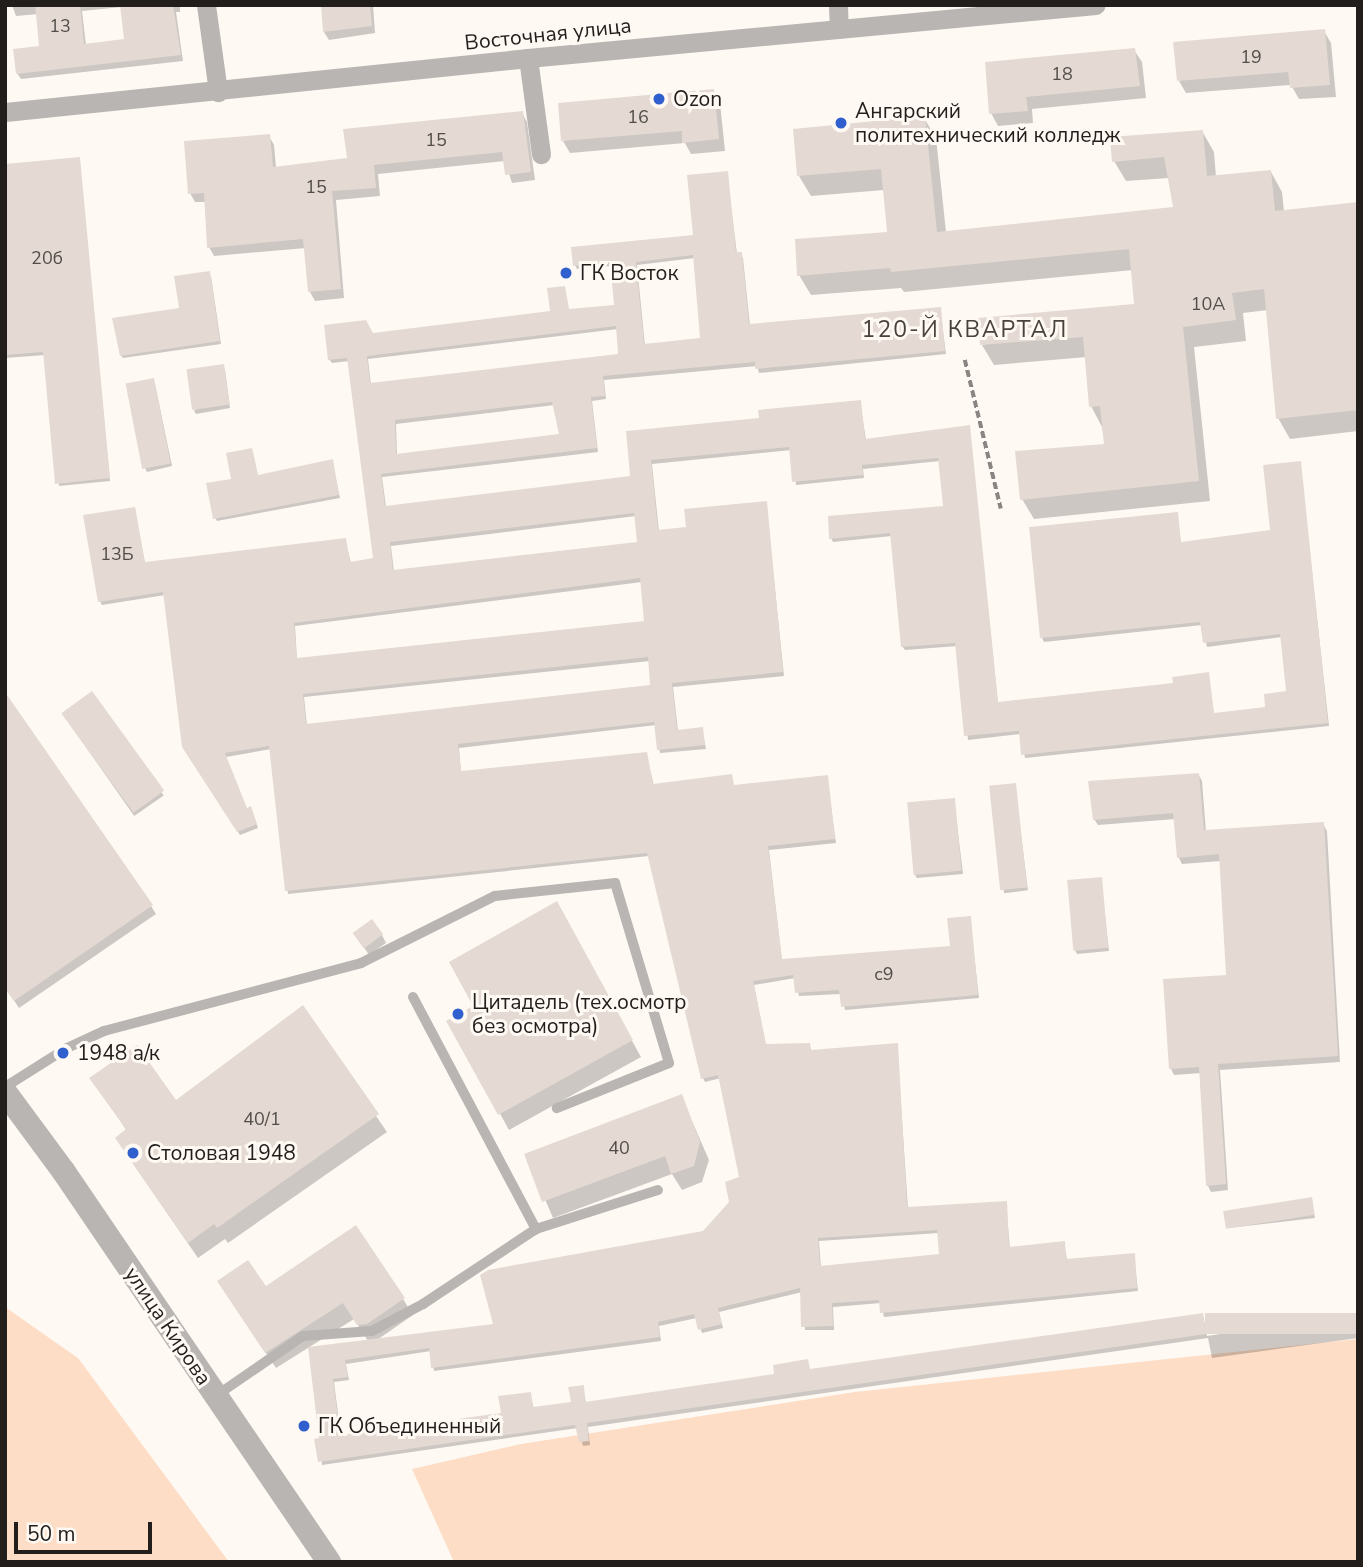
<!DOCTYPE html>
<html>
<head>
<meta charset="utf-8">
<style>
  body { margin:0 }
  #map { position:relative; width:1363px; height:1567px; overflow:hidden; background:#fff9f4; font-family:"Nunito Sans",sans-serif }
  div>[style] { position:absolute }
  .green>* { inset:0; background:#fdddc5 }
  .shadow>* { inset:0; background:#0003; transform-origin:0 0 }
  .building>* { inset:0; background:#e4dad3; transform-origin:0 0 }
  .path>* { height:3.5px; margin-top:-1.75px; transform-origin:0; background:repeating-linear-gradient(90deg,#8a8582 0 7px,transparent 0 10.5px) }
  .service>* { height:10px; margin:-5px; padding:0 5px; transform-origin:5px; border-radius:5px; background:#b9b5b2 }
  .minor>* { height:19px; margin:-9.5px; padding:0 9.5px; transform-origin:9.5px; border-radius:9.5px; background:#b9b5b2 }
  .tertiary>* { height:24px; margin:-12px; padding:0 12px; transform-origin:12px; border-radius:12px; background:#b9b5b2 }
  .dots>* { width:19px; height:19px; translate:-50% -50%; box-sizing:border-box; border:4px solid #fff9f4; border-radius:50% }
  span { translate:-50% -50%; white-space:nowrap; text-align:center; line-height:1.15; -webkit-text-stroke:6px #fff9f4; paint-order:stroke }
  .number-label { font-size:18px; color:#524d4a }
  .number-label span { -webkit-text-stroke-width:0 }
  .street-label { font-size:21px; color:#221e1c }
  .poi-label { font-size:21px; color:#221e1c }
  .left { translate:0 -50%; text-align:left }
  .neighbourhood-label { font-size:23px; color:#49413b; letter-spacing:2px }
  .frame { position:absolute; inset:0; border:7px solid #221e1c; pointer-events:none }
  .scale { position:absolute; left:14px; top:1522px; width:138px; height:32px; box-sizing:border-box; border:4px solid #221e1c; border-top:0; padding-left:9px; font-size:21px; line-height:24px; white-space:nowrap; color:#221e1c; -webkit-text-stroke:5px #fff9f4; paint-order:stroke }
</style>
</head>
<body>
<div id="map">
  <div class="green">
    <div style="clip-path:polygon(5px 1307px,78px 1358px,229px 1562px,5px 1562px)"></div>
    <div style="clip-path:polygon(1358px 1339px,1358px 1562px,454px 1562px,412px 1469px,521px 1444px,855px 1392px)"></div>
  </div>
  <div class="shadow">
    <div style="clip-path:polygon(evenodd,12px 5px,180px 5px,180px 12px,176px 12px,183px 61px,21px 79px,17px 73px,41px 48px,38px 14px,16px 16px,12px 5px,122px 7px,126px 41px,86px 45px,82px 11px,122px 7px)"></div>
    <div style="clip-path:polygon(323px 5px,373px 5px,375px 33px,329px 40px,324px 32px)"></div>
    <div style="clip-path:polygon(1324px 31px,1331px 43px,1336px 97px,1299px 99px,1291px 85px,1186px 93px,1179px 81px)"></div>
    <div style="clip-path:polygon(1134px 50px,1142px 62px,1146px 98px,1032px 109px,1033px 123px,998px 126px,991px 113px,986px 64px)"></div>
    <div style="clip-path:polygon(713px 91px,720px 103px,725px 151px,691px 154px,685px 143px,570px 153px,563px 141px)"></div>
    <div style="clip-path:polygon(522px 113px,527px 122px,535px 180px,512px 183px,505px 161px,378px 174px,380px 196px,336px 200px,344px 298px,315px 301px,310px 292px,306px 248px,214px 256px,209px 247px,206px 202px,195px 202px,190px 193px,269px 136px,274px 145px,276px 168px,349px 160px)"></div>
    <div style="clip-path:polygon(924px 118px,936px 138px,946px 232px,1175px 209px,1169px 178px,1126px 181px,1114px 161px,1202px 131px,1214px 152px,1216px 177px,1271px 172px,1282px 192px,1284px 212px,1358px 204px,1358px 431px,1290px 439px,1278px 418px,1268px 310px,1243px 313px,1246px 341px,1194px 347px,1210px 501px,1034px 519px,1022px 499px,1105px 445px,1102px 427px,1091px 406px,1087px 357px,994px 365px,982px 345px,1136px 305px,1133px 270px,904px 292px,901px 288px,811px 295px,799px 275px,889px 233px,884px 190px,811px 196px,799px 176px)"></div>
    <div style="clip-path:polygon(79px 159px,110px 481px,59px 486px,45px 355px,5px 358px,5px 166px)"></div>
    <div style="clip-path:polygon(evenodd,727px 173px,737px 254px,743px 258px,750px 326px,940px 308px,946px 354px,759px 373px,757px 366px,604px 380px,606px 399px,592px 401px,598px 452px,382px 477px,386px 507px,632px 477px,628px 432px,761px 420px,860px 402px,866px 440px,969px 427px,998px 703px,1175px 684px,1208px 673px,1214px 715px,1267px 709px,1288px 692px,1282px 637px,1207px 647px,1202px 625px,1044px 642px,1042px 638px,1177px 514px,1181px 543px,1271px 532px,1300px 463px,1329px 726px,1025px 758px,1021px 734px,968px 740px,958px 646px,905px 650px,902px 646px,892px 536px,833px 542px,831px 538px,944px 507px,940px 461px,863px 469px,864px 478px,796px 485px,791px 450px,652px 464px,659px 532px,688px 529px,766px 503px,784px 676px,673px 687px,678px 731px,702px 729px,706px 749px,660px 753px,656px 725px,459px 748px,461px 772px,646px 753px,654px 786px,731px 776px,734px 787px,827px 777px,836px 843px,769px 850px,782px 961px,952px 947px,970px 918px,979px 998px,845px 1010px,841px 994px,799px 996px,795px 978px,754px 985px,766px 1046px,809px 1045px,812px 1051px,897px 1045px,908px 1209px,1006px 1203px,1010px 1249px,1064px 1243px,1067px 1260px,1134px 1255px,1138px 1291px,884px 1317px,881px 1303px,833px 1307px,834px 1330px,805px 1330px,802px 1292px,719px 1312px,723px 1328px,702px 1333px,697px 1318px,659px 1326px,661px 1341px,434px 1371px,431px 1351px,346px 1364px,349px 1380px,334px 1382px,341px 1437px,503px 1415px,530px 1394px,534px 1409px,573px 1404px,583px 1387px,586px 1403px,776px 1375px,807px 1361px,810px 1370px,1203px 1315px,1207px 1336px,1358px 1314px,1358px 1338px,1212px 1358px,1208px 1338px,588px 1427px,590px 1445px,583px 1446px,578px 1428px,322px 1465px,309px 1348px,368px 1341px,354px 1319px,276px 1368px,229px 1298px,265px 1289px,403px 1299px,413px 1315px,377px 1340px,495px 1325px,704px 1232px,731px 1203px,741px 1178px,721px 1078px,705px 1082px,703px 1078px,649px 856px,288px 894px,271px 749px,226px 757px,246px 810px,252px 812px,258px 828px,240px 835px,183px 747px,165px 595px,102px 605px,100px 601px,135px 509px,145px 564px,345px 540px,351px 563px,375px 560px,349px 361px,332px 363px,329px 359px,372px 335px,552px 313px,564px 288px,569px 311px,616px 306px,612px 266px,577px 269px,575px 265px,695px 237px,727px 173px,695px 258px,702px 340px,645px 346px,637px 265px,695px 258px,727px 173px,618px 329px,620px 356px,371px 385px,368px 359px,618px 329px,727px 173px,555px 405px,562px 435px,397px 455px,396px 424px,555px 405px,727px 173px,636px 516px,639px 544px,394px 572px,391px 546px,636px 516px,727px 173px,642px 582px,646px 622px,297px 660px,295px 626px,642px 582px,727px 173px,650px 661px,652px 686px,307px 726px,304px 697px,650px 661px,727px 173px,939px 1233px,941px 1256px,821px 1268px,819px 1241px,939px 1233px)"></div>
    <div style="clip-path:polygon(211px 276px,221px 344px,123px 358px,121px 355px,181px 310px)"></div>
    <div style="clip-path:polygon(225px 369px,230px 408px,196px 414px,194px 411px)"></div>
    <div style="clip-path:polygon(155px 384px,172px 466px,147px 472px,145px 468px)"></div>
    <div style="clip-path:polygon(253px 453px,258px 476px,332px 461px,340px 498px,217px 521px,215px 518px,233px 481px)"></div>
    <div style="left:92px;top:693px;width:125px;height:36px;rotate:55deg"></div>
    <div style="clip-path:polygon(1198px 774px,1202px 781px,1206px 832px,1323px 824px,1327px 831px,1340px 1062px,1220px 1070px,1228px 1190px,1211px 1192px,1208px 1186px,1201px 1073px,1174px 1075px,1171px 1069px,1165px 981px,1228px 977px,1221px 861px,1182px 864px,1179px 858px,1176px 819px,1098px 825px,1094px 819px)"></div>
    <div style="left:1015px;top:785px;width:106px;height:24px;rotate:83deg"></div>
    <div style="clip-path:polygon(954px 799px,963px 874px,917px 878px,915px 875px)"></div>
    <div style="clip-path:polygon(1101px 879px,1109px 951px,1077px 954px,1075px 950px)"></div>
    <div style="clip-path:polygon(556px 904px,641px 1057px,509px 1130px,449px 1021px,475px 1006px)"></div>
    <div style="clip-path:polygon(151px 906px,156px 914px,19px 1008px,5px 987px)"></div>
    <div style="clip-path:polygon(355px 934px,382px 935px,386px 943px,369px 955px)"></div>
    <div style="clip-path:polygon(302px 1008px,387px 1132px,228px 1243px,225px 1239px,198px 1258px,127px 1155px,127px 1131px,91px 1078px,175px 1103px)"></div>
    <div style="clip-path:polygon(681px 1096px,709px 1160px,702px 1182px,682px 1190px,672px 1174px,553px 1218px,526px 1155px)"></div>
    <div style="clip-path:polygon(1311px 1199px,1315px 1218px,1229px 1228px,1227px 1225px)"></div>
  </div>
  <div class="building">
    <div style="clip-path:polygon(35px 5px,80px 5px,84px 44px,124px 39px,120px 5px,173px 5px,181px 55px,16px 74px,13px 49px,39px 46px)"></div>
    <div style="clip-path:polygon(321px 5px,370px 5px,372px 26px,323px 32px)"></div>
    <div style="clip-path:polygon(1325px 29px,1330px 85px,1290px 88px,1288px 72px,1177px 81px,1173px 42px)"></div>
    <div style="clip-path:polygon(1135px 48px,1140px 86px,1026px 97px,1028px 111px,989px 114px,985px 62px)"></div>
    <div style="clip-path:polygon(714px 89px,719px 139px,682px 143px,682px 131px,561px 141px,558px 103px)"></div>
    <div style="clip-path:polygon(523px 111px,531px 172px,505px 175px,502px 152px,374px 165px,376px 188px,332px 191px,341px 289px,308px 292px,303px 239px,207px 248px,204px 193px,188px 194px,184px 141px,270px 134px,273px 167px,347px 158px,343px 129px)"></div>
    <div style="clip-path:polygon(925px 116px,937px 232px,1173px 207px,1164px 157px,1112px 162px,1110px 137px,1203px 130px,1207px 176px,1271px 170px,1275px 211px,1358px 202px,1358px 410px,1276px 419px,1264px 289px,1232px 293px,1236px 320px,1183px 327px,1199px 481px,1020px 500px,1015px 451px,1104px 444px,1100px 406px,1089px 407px,1083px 337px,980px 345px,978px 318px,1134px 304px,1129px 249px,891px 272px,890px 268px,797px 276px,795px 239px,887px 232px,881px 169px,797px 176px,793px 129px)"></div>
    <div style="clip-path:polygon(80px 157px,110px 478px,55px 484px,43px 352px,5px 355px,5px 164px)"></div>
    <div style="clip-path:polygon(evenodd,728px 171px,736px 252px,742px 252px,749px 324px,941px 307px,945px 351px,755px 369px,755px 362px,603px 376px,605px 396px,591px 397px,597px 448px,381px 474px,385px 506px,630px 476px,626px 431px,759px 418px,758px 410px,861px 400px,865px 439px,970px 425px,998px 702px,1173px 683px,1172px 677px,1209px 672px,1214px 713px,1265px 707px,1264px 694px,1286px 691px,1280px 634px,1203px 643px,1200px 622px,1040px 638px,1029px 527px,1178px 512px,1181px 542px,1270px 530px,1263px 465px,1301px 461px,1328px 723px,1021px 755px,1019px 731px,964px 736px,955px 643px,901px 647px,890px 533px,829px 539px,828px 516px,943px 506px,938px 458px,862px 465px,863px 475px,792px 482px,789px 447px,651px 460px,658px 530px,686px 527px,684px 509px,767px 501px,783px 672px,672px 683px,677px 730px,703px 727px,705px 745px,657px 750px,654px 722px,458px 744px,461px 771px,647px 752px,653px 784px,732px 774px,734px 785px,828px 775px,835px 839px,768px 846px,782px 959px,950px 946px,947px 918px,971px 916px,978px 995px,841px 1007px,839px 990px,795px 993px,793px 975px,753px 981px,766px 1044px,810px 1043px,811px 1050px,898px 1043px,907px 1207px,1007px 1201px,1009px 1247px,1065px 1241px,1066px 1259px,1135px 1253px,1137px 1288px,880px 1313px,879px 1300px,832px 1303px,833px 1326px,801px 1327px,800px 1288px,718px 1308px,722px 1324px,698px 1330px,694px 1314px,658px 1322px,660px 1337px,431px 1368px,429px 1348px,345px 1360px,348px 1377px,333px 1379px,340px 1435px,501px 1413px,498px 1396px,531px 1392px,533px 1407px,571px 1402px,568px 1387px,584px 1385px,585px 1402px,774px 1374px,773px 1365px,808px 1359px,810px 1369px,1203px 1313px,1206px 1334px,587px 1423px,589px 1441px,579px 1442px,575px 1425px,318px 1462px,314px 1439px,319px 1438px,308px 1347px,493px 1324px,480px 1275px,488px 1270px,703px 1231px,729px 1202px,725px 1182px,739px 1177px,718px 1075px,701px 1079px,647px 853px,285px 891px,269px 746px,225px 753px,247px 808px,251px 806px,257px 824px,237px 832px,182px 747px,163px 592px,98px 602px,83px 515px,135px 507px,145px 562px,346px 538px,350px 562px,373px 558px,347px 358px,328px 360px,324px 325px,366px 320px,373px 333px,550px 311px,547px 288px,565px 286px,569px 309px,614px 305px,610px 262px,573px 266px,571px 247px,693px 235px,687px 175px,728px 171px,693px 255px,700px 338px,644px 344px,636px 262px,693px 255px,728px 171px,616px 326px,618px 354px,370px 383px,367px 356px,616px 326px,728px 171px,552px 402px,559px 434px,396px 454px,395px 420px,552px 402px,728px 171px,634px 513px,637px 542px,393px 570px,390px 542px,634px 513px,728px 171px,640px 578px,644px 621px,297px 658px,294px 623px,640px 578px,728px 171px,648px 657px,650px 685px,306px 724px,303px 694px,648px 657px,728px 171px,937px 1230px,939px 1254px,820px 1266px,818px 1238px,937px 1230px)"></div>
    <div style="clip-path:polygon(210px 271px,220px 341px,120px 356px,112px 318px,179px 308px,174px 276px)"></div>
    <div style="left:224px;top:364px;width:41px;height:38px;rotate:82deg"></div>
    <div style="left:154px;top:378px;width:87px;height:29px;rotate:79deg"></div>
    <div style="clip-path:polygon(252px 448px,258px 475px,333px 459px,339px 495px,213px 519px,206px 483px,231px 479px,226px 453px)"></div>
    <div style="left:92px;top:691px;width:123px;height:38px;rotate:54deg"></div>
    <div style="clip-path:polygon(5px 692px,153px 905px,14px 1001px,5px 989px)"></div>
    <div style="clip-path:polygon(1199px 773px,1204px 830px,1324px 822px,1338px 1056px,1218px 1064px,1226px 1184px,1206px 1186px,1199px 1067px,1169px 1069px,1163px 979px,1226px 975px,1219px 854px,1177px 858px,1173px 813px,1093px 820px,1088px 781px)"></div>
    <div style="left:1016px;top:783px;width:105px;height:27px;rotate:84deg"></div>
    <div style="left:955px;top:798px;width:73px;height:48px;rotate:85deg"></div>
    <div style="left:1102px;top:877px;width:71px;height:35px;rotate:85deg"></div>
    <div style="clip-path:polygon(557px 901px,633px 1040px,498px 1115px,446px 1021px,473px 1006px,449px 962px)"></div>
    <div style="left:372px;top:919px;width:19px;height:24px;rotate:54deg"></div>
    <div style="clip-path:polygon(303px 1005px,379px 1114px,217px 1228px,214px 1224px,188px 1243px,115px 1138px,126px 1129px,89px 1078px,137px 1045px,176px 1100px)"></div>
    <div style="clip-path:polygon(682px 1094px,700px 1142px,694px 1166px,671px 1174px,665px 1156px,542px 1202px,524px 1154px)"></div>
    <div style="left:1312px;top:1197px;width:18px;height:90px;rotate:81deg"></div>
    <div style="clip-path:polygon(356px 1225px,405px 1298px,367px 1324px,357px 1325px,343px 1303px,265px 1353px,217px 1281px,248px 1260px,266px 1286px)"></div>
    <div style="left:1358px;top:1313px;width:21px;height:153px;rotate:90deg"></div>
  </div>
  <div class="path">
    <div style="left:965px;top:360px;width:153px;rotate:76.4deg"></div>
  </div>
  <div class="service">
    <div style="left:413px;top:997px;width:263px;rotate:62.1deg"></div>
    <div style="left:536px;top:1229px;width:128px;rotate:-17.7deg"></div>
    <div style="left:5px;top:1087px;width:73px;rotate:-32.2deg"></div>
    <div style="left:67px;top:1048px;width:41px;rotate:-24.7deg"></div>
    <div style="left:104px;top:1031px;width:266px;rotate:-14.8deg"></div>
    <div style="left:361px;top:963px;width:150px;rotate:-26.6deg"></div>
    <div style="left:495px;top:896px;width:121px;rotate:-6.2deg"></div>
    <div style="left:615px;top:883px;width:188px;rotate:73.3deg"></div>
    <div style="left:669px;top:1063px;width:121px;rotate:158.1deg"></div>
    <div style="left:217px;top:1395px;width:104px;rotate:-34.5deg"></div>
    <div style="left:303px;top:1336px;width:69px;rotate:-4.1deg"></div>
    <div style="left:372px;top:1331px;width:58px;rotate:-27.9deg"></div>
    <div style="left:423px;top:1304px;width:136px;rotate:-33.6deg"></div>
  </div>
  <div class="minor">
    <div style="left:206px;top:5px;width:88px;rotate:82.1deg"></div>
    <div style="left:838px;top:5px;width:24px;rotate:88deg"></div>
    <div style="left:528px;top:58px;width:97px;rotate:82.3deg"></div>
    <div style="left:5px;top:112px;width:526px;rotate:-5.89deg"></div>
    <div style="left:528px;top:58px;width:570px;rotate:-5.33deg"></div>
  </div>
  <div class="tertiary">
    <div style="left:5px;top:1092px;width:99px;rotate:53.6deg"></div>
    <div style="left:64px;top:1172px;width:472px;rotate:55.8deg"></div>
  </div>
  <div class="dots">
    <div style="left:659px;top:99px;background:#305fce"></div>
    <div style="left:841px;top:123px;background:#305fce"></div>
    <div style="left:566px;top:273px;background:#305fce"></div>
    <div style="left:458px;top:1014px;background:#305fce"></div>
    <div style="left:63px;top:1053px;background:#305fce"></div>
    <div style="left:133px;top:1153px;background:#305fce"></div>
    <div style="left:304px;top:1426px;background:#305fce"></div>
  </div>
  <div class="number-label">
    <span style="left:60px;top:26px">13</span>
    <span style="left:1251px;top:57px">19</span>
    <span style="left:1062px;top:74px">18</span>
    <span style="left:638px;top:117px">16</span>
    <span style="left:436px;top:140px">15</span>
    <span style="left:316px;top:187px">15</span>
    <span style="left:47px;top:258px">20б</span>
    <span style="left:1208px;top:304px">10А</span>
    <span style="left:117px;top:554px">13Б</span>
    <span style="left:884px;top:974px">с9</span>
    <span style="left:262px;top:1119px">40/1</span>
    <span style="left:619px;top:1148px">40</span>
  </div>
  <div class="street-label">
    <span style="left:548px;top:34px;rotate:-6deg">Восточная улица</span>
    <span style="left:168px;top:1326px;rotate:56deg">улица Кирова</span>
  </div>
  <div class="poi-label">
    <span class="left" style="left:673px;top:99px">Ozon</span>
    <span class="left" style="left:855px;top:123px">Ангарский<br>политехнический колледж</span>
    <span class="left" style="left:580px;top:273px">ГК Восток</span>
    <span class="left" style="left:472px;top:1014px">Цитадель (тех.осмотр<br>без осмотра)</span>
    <span class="left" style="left:77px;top:1053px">1948 а/к</span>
    <span class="left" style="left:147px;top:1153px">Столовая 1948</span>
    <span class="left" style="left:318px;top:1426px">ГК Объединенный</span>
  </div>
  <div class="neighbourhood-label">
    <span style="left:965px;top:330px">120-Й КВАРТАЛ</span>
  </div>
  <div class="frame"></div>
  <div class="scale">50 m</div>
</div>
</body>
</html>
